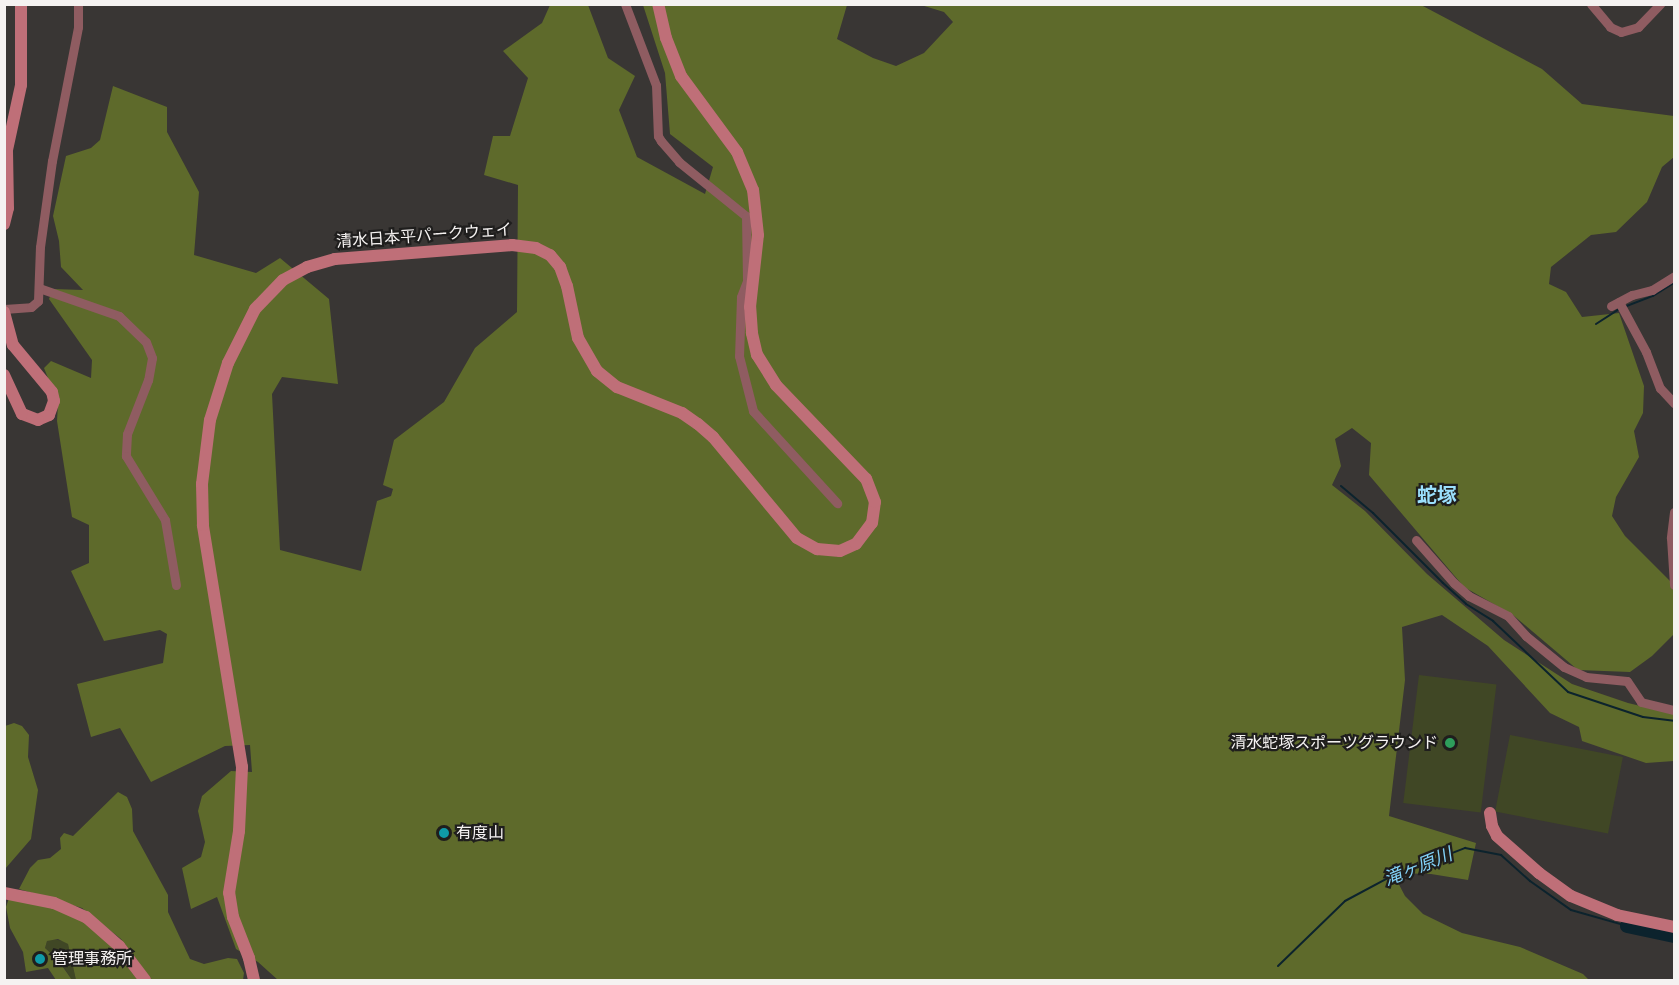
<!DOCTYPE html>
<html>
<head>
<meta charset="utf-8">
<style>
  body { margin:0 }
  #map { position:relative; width:1679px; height:985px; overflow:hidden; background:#393634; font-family:"Public Sans","Noto Sans JP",sans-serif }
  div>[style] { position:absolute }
  .green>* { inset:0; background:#404725; transform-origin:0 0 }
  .forest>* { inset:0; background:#5e6a2b }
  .stream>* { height:2px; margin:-1px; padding:0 1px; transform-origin:1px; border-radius:1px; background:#0c232d }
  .river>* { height:14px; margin:-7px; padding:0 7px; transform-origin:7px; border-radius:7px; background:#0c232d }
  .street>* { height:9px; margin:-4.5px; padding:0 4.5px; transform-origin:4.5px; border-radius:4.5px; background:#8f5c61 }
  .secondary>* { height:12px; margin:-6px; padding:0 6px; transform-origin:6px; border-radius:6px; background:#bf6f78 }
  .dots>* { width:16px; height:16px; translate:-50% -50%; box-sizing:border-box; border:3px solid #1f1e1d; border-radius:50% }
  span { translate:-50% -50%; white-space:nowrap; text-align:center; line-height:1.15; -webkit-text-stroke:4.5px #1f1e1d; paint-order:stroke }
  .street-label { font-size:16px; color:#f5f2f1 }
  .poi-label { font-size:16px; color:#f5f2f1 }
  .right { translate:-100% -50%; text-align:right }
  .left { translate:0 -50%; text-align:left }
  .water-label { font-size:18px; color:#82d1f7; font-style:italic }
  .quarter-label { font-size:20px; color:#9be0fd; font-weight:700 }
  .frame { position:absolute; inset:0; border:6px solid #f5f2f1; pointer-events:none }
</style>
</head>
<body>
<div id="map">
  <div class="green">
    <div style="left:1419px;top:675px;width:78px;height:129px;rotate:7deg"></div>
    <div style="left:1510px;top:735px;width:115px;height:78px;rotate:11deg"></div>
    <div style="clip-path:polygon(51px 939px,64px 941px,68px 944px,76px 980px,72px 980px,59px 960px,45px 948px,47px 941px)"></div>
  </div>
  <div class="forest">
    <div style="clip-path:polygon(550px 5px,588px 5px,608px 58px,635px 76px,619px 110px,637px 157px,705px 194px,713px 167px,670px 134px,665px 73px,643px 5px,847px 5px,837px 39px,873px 58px,896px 66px,924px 53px,953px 22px,944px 12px,921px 5px,1421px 5px,1542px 69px,1582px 104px,1674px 116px,1674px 157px,1662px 167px,1647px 202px,1616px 232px,1591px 235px,1551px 267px,1549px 284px,1566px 292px,1582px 317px,1619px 313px,1644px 386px,1643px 413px,1634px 431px,1639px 457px,1616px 497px,1612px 516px,1625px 536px,1673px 584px,1673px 635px,1652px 656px,1630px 672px,1578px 670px,1513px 615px,1464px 587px,1369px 475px,1371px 443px,1352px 428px,1335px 439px,1341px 466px,1332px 485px,1365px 511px,1427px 574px,1504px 640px,1572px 684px,1628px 703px,1674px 714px,1674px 761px,1646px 763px,1582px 741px,1579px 727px,1550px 713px,1488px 646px,1442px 615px,1402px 627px,1405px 680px,1389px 816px,1476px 843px,1468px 880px,1431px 874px,1393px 873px,1405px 896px,1423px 914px,1462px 933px,1520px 947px,1583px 974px,1589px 980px,278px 980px,258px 962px,236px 949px,217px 897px,191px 909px,182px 868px,201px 857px,205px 842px,198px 811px,202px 796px,231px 771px,252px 772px,250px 745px,225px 746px,151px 782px,120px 728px,91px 737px,77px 684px,163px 663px,167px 634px,160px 630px,104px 641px,71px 571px,89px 563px,89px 525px,72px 517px,57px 421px,58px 403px,44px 368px,51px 361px,91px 378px,92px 360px,49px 299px,53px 289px,83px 290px,61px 267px,59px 241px,53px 216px,66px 156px,91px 148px,100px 140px,113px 86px,167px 107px,167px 132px,199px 192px,194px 255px,256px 273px,280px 258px,329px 299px,338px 384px,282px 377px,272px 394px,280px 550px,361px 571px,377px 501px,391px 496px,393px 489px,383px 485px,394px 440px,444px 402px,475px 348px,517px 312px,518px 185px,484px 175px,493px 136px,510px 136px,528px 78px,503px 51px,542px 23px)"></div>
    <div style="clip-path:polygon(14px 723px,22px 726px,29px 735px,28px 757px,38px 790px,31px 839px,5px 869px,5px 726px)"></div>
    <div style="clip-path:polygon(118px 792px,127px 797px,132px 809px,133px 831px,168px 895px,168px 912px,190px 959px,204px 964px,228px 958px,237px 959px,244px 973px,243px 980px,152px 980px,121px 939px,82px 908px,19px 889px,30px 868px,38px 860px,50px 858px,61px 849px,60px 838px,64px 833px,73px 836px)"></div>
    <div style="clip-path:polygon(9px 898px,51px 907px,80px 919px,104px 937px,138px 980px,76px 980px,68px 944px,58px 939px,47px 941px,45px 948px,58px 960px,72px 980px,56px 980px,48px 968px,26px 972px,23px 952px,10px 928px,6px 907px)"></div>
  </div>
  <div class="stream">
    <div style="left:1624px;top:307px;width:31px;rotate:-21deg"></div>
    <div style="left:1653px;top:296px;width:25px;rotate:-32deg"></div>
    <div style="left:1596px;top:324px;width:27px;rotate:-33deg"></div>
    <div style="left:1341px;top:486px;width:42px;rotate:40.2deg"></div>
    <div style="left:1373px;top:513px;width:99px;rotate:45deg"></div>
    <div style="left:1443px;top:583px;width:31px;rotate:42deg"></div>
    <div style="left:1466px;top:604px;width:32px;rotate:32deg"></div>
    <div style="left:1493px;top:621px;width:103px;rotate:43.4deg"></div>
    <div style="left:1568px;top:692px;width:79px;rotate:18.4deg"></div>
    <div style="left:1643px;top:717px;width:31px;rotate:7deg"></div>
    <div style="left:1278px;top:966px;width:93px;rotate:-44.1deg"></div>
    <div style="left:1345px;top:901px;width:49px;rotate:-28.1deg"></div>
    <div style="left:1388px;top:878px;width:83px;rotate:-21.3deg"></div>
    <div style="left:1465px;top:848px;width:37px;rotate:11deg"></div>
    <div style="left:1501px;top:855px;width:39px;rotate:42deg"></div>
    <div style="left:1530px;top:881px;width:50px;rotate:35.3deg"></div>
    <div style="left:1571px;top:910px;width:58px;rotate:15.9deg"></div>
  </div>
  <div class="river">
    <div style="left:1627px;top:926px;width:48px;rotate:12deg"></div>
  </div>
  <div class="street">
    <div style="left:625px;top:4px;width:87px;rotate:69.1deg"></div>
    <div style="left:656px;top:85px;width:51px;rotate:87.8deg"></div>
    <div style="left:658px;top:136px;width:6px;rotate:59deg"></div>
    <div style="left:661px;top:141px;width:28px;rotate:49deg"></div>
    <div style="left:679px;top:162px;width:86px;rotate:38.9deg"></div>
    <div style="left:746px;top:216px;width:65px;rotate:89.1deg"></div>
    <div style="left:747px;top:281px;width:17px;rotate:111deg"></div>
    <div style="left:741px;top:297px;width:59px;rotate:91.9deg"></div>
    <div style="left:739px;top:356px;width:57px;rotate:75.7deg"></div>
    <div style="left:753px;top:411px;width:125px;rotate:47.6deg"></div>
    <div style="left:1591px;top:4px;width:30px;rotate:50deg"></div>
    <div style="left:1610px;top:27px;width:12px;rotate:24deg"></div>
    <div style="left:1621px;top:32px;width:18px;rotate:-16deg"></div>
    <div style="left:1638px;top:27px;width:32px;rotate:-46deg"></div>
    <div style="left:39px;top:288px;width:85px;rotate:19.3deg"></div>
    <div style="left:119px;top:316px;width:37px;rotate:44deg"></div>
    <div style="left:146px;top:342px;width:17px;rotate:69deg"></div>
    <div style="left:152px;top:358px;width:22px;rotate:100deg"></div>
    <div style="left:148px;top:380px;width:58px;rotate:111.3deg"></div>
    <div style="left:127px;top:434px;width:22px;rotate:93deg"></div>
    <div style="left:126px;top:456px;width:75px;rotate:58.6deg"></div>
    <div style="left:165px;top:520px;width:66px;rotate:80.4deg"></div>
    <div style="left:1619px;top:302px;width:57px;rotate:61.6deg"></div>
    <div style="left:1646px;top:352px;width:39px;rotate:69deg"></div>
    <div style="left:1660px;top:388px;width:21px;rotate:47deg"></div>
    <div style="left:1611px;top:306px;width:24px;rotate:-28deg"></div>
    <div style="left:1632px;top:295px;width:21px;rotate:-14deg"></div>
    <div style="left:1652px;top:290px;width:26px;rotate:-32deg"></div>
    <div style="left:4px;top:309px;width:27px;rotate:-4deg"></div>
    <div style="left:31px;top:307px;width:9px;rotate:-41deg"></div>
    <div style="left:38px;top:301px;width:54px;rotate:-87.9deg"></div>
    <div style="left:40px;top:247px;width:87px;rotate:-82.1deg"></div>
    <div style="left:52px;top:161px;width:136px;rotate:-79deg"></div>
    <div style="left:78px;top:27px;width:23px;rotate:-90deg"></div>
    <div style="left:1674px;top:512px;width:26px;rotate:97deg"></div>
    <div style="left:1671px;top:538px;width:47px;rotate:86.3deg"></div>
    <div style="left:1416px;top:540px;width:57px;rotate:48.5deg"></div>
    <div style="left:1454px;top:583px;width:20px;rotate:41deg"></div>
    <div style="left:1469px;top:596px;width:44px;rotate:27.1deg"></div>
    <div style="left:1508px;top:616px;width:27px;rotate:48deg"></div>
    <div style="left:1526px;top:636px;width:49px;rotate:39.2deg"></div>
    <div style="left:1564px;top:667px;width:24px;rotate:24deg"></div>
    <div style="left:1586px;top:677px;width:41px;rotate:5.6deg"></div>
    <div style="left:1627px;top:681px;width:25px;rotate:56deg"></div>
    <div style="left:1641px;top:702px;width:34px;rotate:14deg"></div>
  </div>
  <div class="secondary">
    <div style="left:4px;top:224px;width:16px;rotate:-76deg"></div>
    <div style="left:8px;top:208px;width:58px;rotate:-91deg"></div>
    <div style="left:7px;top:150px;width:66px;rotate:-77.8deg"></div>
    <div style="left:21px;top:85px;width:81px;rotate:-90deg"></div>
    <div style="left:4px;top:312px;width:34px;rotate:75deg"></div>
    <div style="left:13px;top:345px;width:61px;rotate:50.3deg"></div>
    <div style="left:52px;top:392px;width:9px;rotate:77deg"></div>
    <div style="left:54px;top:401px;width:15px;rotate:110deg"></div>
    <div style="left:49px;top:415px;width:12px;rotate:156deg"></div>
    <div style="left:38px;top:420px;width:17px;rotate:-159deg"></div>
    <div style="left:22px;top:414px;width:43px;rotate:-114.8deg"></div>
    <div style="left:1490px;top:813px;width:13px;rotate:81deg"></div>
    <div style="left:1492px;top:826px;width:11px;rotate:63deg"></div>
    <div style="left:1497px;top:836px;width:56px;rotate:41.4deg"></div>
    <div style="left:1539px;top:873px;width:39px;rotate:36deg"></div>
    <div style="left:1571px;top:896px;width:50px;rotate:22.4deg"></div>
    <div style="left:1617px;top:915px;width:58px;rotate:11.9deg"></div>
    <div style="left:4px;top:893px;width:51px;rotate:11.3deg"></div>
    <div style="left:54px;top:903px;width:35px;rotate:24deg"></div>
    <div style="left:86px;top:917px;width:44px;rotate:41.3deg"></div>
    <div style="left:119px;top:946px;width:43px;rotate:52.6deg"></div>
    <div style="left:254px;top:980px;width:23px;rotate:-103deg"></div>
    <div style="left:249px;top:958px;width:44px;rotate:-111.3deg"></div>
    <div style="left:233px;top:917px;width:24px;rotate:-99deg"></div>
    <div style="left:229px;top:893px;width:63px;rotate:-80.8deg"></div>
    <div style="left:239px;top:831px;width:64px;rotate:-87.3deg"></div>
    <div style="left:242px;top:767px;width:245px;rotate:-99.2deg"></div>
    <div style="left:203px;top:525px;width:41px;rotate:-91.4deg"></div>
    <div style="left:202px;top:484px;width:64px;rotate:-82.9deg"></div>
    <div style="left:210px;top:420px;width:60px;rotate:-72.5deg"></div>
    <div style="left:228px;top:363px;width:60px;rotate:-63.4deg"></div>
    <div style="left:255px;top:309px;width:40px;rotate:-46deg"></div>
    <div style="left:283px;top:280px;width:27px;rotate:-28deg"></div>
    <div style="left:307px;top:267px;width:29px;rotate:-16deg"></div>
    <div style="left:335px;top:259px;width:178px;rotate:-4.5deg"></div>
    <div style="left:512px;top:245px;width:24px;rotate:7deg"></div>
    <div style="left:536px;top:248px;width:16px;rotate:27deg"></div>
    <div style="left:550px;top:255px;width:16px;rotate:50deg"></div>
    <div style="left:560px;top:267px;width:20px;rotate:70deg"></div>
    <div style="left:567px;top:286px;width:53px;rotate:78.1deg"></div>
    <div style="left:578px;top:338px;width:38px;rotate:60deg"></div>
    <div style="left:597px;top:371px;width:26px;rotate:39deg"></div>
    <div style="left:617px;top:387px;width:70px;rotate:21.8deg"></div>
    <div style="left:682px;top:413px;width:19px;rotate:35deg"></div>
    <div style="left:698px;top:424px;width:20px;rotate:41deg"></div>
    <div style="left:713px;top:437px;width:131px;rotate:50.3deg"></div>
    <div style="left:797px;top:538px;width:23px;rotate:29deg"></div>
    <div style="left:817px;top:549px;width:23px;rotate:5deg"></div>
    <div style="left:840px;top:551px;width:17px;rotate:-24deg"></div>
    <div style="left:856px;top:544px;width:26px;rotate:-53deg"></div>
    <div style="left:872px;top:523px;width:21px;rotate:-82deg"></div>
    <div style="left:875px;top:502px;width:25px;rotate:-111deg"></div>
    <div style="left:866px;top:479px;width:130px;rotate:-133.8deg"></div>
    <div style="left:776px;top:385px;width:36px;rotate:-122deg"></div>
    <div style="left:757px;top:355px;width:23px;rotate:-103deg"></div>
    <div style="left:752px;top:333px;width:26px;rotate:-94deg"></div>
    <div style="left:750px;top:307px;width:72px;rotate:-83.7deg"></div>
    <div style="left:758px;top:235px;width:45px;rotate:-96.3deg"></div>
    <div style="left:753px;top:190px;width:41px;rotate:-112.8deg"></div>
    <div style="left:737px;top:152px;width:94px;rotate:-126.4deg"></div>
    <div style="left:681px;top:76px;width:41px;rotate:-111.5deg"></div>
    <div style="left:666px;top:38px;width:35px;rotate:-103deg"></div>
  </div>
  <div class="dots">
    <div style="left:1450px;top:743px;background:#2e9e5b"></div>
    <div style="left:444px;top:833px;background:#0f9aa8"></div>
    <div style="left:40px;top:959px;background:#0f9aa8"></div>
  </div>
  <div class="street-label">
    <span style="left:424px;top:236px;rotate:-4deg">清水日本平パークウェイ</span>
  </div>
  <div class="poi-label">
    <span class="right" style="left:1438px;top:743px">清水蛇塚スポーツグラウンド</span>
    <span class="left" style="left:456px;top:833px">有度山</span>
    <span class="left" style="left:52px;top:959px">管理事務所</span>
  </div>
  <div class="water-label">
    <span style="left:1418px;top:867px;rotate:-22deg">滝ヶ原川</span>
  </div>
  <div class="quarter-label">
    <span style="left:1437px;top:495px">蛇塚</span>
  </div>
  <div class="frame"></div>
</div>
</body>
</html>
